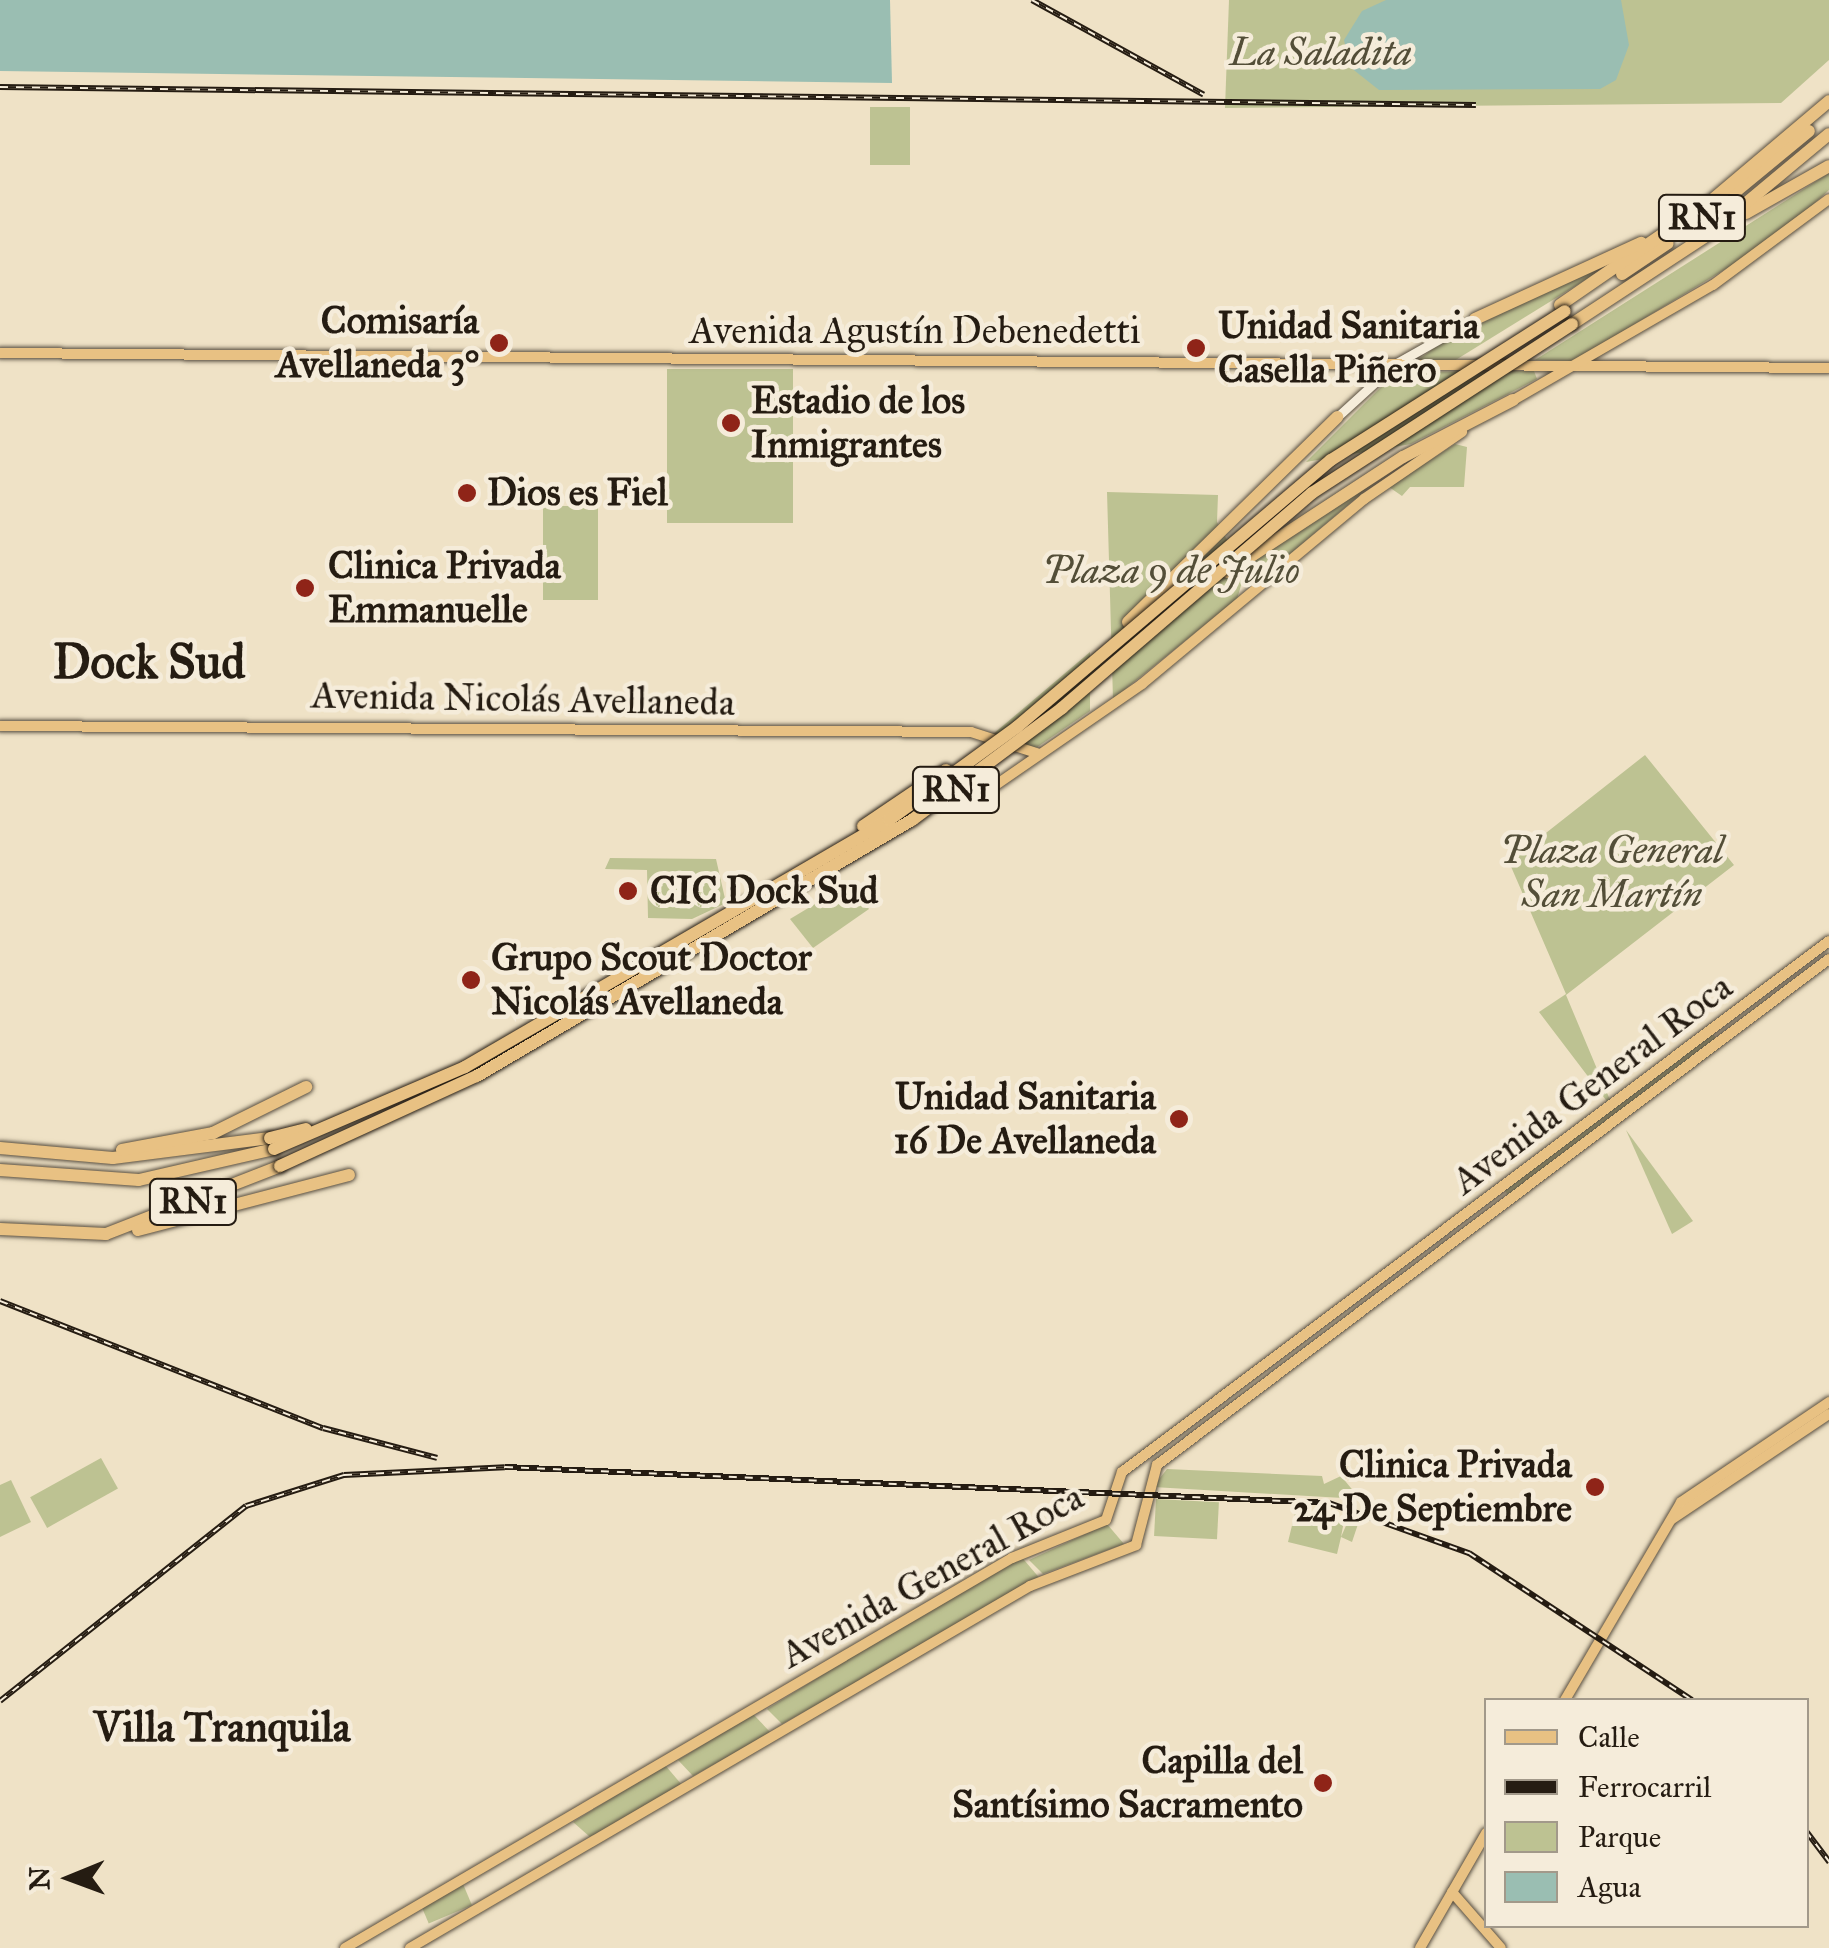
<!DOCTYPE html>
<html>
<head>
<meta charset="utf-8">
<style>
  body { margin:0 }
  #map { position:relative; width:1829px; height:1948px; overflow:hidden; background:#efe2c6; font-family:"IM FELL Great Primer",serif }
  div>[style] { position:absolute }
  .green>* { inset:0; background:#bdc292; transform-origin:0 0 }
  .water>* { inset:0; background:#9abeb2 }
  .roads { filter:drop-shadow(0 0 2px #584e3f) drop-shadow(0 0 2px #584e3f) }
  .minor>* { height:9px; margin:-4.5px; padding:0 4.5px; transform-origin:4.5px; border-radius:4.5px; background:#f5ecda }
  .major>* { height:10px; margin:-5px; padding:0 5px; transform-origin:5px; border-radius:5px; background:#e8c183 }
  .highway>* { height:12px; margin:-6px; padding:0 6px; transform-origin:6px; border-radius:6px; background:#e8c183 }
  .rail>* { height:6px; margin-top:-3px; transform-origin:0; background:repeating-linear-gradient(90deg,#f5ecda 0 8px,#251c12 0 16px); box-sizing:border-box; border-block:2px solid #251c12 }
  .bridges { filter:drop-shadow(0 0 2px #251c12) drop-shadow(0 0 2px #251c12) }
  .highway-bridge>* { height:12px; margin:-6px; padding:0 6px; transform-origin:6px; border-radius:6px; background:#e8c183 }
  .dots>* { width:28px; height:28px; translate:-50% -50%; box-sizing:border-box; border:5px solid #f5ecda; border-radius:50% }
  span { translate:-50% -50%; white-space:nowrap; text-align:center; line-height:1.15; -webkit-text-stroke:9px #f5ecda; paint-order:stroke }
  .shield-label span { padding:2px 8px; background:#f5ecda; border:2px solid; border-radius:8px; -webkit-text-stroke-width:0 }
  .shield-label { font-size:35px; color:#251c12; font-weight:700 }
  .park-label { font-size:38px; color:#534e38; font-style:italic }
  .poi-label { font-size:38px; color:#251c12; font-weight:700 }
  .right { translate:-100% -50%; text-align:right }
  .left { translate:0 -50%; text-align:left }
  .street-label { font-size:38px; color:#251c12 }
  .quarter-label { font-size:42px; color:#251c12; font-weight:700 }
  .district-label { font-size:48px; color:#251c12; font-weight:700 }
  .legend { position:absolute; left:1484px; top:1698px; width:325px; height:230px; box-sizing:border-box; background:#f5ecda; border:2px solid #a2998a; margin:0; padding:12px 18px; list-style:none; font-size:30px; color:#251c12 }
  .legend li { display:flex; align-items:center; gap:20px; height:50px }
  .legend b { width:50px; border:2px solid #a2998a }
  .north { position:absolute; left:20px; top:1828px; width:100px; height:100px; -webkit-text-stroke:8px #f5ecda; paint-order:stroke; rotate:269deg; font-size:28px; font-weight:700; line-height:40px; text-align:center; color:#251c12 }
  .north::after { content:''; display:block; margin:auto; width:35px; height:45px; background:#251c12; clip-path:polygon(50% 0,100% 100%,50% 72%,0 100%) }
</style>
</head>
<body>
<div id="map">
  <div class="green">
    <div style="clip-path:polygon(1229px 0,1829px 0,1829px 60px,1781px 103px,1225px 108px)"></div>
    <div style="left:870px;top:107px;width:40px;height:58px"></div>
    <div style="clip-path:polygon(1829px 173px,1829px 190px,1775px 239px,1574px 361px,1535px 360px)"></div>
    <div style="clip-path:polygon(1632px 251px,1454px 361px,1418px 360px,1442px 342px)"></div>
    <div style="left:667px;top:369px;width:126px;height:154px"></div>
    <div style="clip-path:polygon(1534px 371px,1537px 379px,1411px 444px,1306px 462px,1396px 372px)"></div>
    <div style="clip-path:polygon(1455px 444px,1467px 447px,1464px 487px,1410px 487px,1402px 496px,1389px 487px)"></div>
    <div style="clip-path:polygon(1377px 480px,1268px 573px,1249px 564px)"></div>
    <div style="clip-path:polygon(1107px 492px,1218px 495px,1217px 522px,1245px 572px,1237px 599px,1113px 699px)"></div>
    <div style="left:543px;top:506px;width:55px;height:94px"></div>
    <div style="clip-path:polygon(1090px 652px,1090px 711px,1033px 750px,992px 735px)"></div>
    <div style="clip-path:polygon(1645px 755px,1734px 865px,1566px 995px,1613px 1107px,1713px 1034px,1722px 1046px,1513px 1203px,1503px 1188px,1612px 1108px,1539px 1012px,1566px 994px,1509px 862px)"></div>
    <div style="clip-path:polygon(610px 858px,716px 859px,726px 903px,692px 919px,648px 918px,647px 870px,605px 869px)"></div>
    <div style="clip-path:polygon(850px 883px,869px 909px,813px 948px,790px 919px)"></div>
    <div style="clip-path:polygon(1626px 1130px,1693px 1221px,1672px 1234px)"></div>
    <div style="left:101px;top:1458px;width:35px;height:81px;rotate:61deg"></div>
    <div style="clip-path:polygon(1167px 1469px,1322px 1476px,1324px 1484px,1341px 1476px,1360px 1499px,1153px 1487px)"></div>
    <div style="clip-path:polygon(11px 1480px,31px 1522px,0 1537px,0 1485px)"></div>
    <div style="left:1156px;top:1499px;width:63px;height:37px;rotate:3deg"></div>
    <div style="clip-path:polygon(1296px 1509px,1344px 1521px,1341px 1537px,1348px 1521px,1358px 1524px,1352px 1542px,1341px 1537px,1337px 1554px,1288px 1542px)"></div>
    <div style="clip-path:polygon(1107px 1524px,1124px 1544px,1043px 1574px,1029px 1560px)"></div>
    <div style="clip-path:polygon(1019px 1554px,1042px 1581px,782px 1724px,767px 1709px)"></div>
    <div style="clip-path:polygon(753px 1714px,771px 1733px,693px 1776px,678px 1760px)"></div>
    <div style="clip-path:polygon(665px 1765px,682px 1785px,590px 1837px,573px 1822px)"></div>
    <div style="left:463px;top:1884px;width:23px;height:47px;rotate:67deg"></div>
  </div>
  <div class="water">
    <div style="clip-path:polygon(0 0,890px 0,892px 83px,0 71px)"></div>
    <div style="clip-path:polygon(1386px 0,1621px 0,1629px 45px,1616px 80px,1600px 89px,1379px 90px,1350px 67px,1344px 40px,1362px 11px)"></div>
  </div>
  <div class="roads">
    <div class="minor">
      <div style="left:1337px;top:417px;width:79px;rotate:-42.4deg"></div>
      <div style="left:1395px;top:364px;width:92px;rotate:-29.4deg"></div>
    </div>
    <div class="major">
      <div style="left:0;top:353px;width:1829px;rotate:0.47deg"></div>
      <div style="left:1510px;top:402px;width:234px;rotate:-30deg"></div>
      <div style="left:1713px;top:285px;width:144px;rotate:-36.6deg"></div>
      <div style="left:0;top:726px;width:971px;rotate:0.35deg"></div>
      <div style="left:971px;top:732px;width:72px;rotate:17.7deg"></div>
      <div style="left:990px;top:789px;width:185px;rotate:-34.6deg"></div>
      <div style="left:1142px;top:684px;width:289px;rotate:-39.8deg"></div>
      <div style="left:1364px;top:499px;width:119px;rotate:-34.4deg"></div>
      <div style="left:1672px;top:1519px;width:189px;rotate:-33.8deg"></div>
      <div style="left:1565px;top:1700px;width:229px;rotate:-59.6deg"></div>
      <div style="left:1681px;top:1502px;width:179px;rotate:-34deg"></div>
      <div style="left:1452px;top:1892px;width:74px;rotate:48.8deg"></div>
      <div style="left:345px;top:1948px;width:773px;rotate:-30.32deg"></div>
      <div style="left:1012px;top:1558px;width:101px;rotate:-22deg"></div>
      <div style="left:1106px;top:1520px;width:51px;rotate:-71.6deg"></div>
      <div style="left:1122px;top:1472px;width:884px;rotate:-36.91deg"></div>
      <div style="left:410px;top:1948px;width:718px;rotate:-30.28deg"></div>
      <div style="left:1030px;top:1586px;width:114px;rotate:-21.1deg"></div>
      <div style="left:1136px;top:1545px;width:83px;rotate:-75.3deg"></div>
      <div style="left:1157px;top:1465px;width:841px;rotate:-36.98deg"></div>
      <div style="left:1420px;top:1948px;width:133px;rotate:-60.1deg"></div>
    </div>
    <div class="highway">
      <div style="left:1724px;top:201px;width:110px;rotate:-39.5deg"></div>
      <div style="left:1746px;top:213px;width:95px;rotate:-29.5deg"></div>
      <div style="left:1622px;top:274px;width:55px;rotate:-34deg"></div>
      <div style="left:1560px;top:305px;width:185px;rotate:-34.6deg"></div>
      <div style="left:1712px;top:200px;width:153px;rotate:-40.2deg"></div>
      <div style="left:1475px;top:319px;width:183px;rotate:-24.6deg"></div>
      <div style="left:1572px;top:324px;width:164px;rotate:-33.3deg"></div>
      <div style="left:1709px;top:234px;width:156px;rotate:-39.8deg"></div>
      <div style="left:1227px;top:572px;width:210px;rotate:-33.2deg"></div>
      <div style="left:1403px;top:457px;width:124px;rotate:-27.4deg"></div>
      <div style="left:1128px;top:622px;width:293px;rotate:-44.4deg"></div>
      <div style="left:0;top:1148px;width:113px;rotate:5.1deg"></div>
      <div style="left:113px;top:1158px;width:158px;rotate:-7.3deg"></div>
      <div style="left:122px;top:1150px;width:93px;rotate:-10.6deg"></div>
      <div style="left:213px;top:1133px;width:104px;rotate:-26.3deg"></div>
      <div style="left:0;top:1170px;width:139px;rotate:4.1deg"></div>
      <div style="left:139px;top:1180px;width:139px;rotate:-12.9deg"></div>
      <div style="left:0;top:1229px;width:106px;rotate:2.7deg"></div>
      <div style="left:106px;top:1234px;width:187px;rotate:-21.3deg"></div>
      <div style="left:138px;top:1230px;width:218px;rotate:-14.6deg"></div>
    </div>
  </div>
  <div class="rail">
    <div style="left:1032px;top:0;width:196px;rotate:28.9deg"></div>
    <div style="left:0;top:87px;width:1476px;rotate:0.7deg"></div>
    <div style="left:0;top:1301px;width:347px;rotate:21.5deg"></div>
    <div style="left:323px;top:1428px;width:118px;rotate:14.7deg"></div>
    <div style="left:0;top:1701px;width:314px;rotate:-38.4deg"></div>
    <div style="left:246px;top:1506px;width:103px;rotate:-17.6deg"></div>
    <div style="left:344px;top:1475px;width:161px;rotate:-2.8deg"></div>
    <div style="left:505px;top:1467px;width:825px;rotate:2.5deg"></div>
    <div style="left:1329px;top:1503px;width:149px;rotate:19.7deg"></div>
    <div style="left:1469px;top:1553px;width:267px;rotate:33.4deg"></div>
    <div style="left:1806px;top:1831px;width:39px;rotate:53deg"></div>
  </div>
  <div class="bridges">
    <div class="highway-bridge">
      <div style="left:863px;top:826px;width:100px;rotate:-34deg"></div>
      <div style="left:270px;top:1138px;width:37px;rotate:-14deg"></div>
      <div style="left:274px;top:1149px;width:208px;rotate:-23.2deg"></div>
      <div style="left:465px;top:1067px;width:491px;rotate:-30.2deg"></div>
      <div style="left:889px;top:820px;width:158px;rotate:-36deg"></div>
      <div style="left:1017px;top:727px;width:412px;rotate:-40.4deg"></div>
      <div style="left:1331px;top:460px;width:277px;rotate:-32.5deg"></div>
      <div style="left:280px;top:1166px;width:217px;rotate:-24.6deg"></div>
      <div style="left:477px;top:1076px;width:505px;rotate:-30.48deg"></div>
      <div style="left:912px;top:820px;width:187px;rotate:-36.7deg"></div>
      <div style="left:1062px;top:708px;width:330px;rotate:-40.7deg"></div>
      <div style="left:1312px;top:493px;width:310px;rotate:-33deg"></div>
    </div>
  </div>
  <div class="dots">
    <div style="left:499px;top:343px;background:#8f2418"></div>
    <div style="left:1196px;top:348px;background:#8f2418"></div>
    <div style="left:731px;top:423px;background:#8f2418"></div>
    <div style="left:467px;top:493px;background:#8f2418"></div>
    <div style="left:305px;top:588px;background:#8f2418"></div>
    <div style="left:628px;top:891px;background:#8f2418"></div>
    <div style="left:471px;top:980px;background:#8f2418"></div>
    <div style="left:1179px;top:1119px;background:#8f2418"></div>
    <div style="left:1595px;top:1487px;background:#8f2418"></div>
    <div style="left:1323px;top:1783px;background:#8f2418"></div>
  </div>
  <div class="shield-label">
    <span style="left:1702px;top:218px">RN1</span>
    <span style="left:956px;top:790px">RN1</span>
    <span style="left:193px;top:1202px">RN1</span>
  </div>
  <div class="park-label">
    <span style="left:1321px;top:53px">La Saladita</span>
    <span style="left:1171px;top:571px">Plaza 9 de Julio</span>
    <span style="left:1612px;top:873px">Plaza General<br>San Martín</span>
  </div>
  <div class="poi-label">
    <span class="right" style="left:479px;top:343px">Comisaría<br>Avellaneda 3°</span>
    <span class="left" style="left:1218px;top:348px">Unidad Sanitaria<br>Casella Piñero</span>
    <span class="left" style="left:751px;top:423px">Estadio de los<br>Inmigrantes</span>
    <span class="left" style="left:487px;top:493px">Dios es Fiel</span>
    <span class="left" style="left:328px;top:588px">Clinica Privada<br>Emmanuelle</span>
    <span class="left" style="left:650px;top:891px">CIC Dock Sud</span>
    <span class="left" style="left:491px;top:980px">Grupo Scout Doctor<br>Nicolás Avellaneda</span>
    <span class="right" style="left:1156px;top:1119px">Unidad Sanitaria<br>16 De Avellaneda</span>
    <span class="right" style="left:1572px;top:1487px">Clinica Privada<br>24 De Septiembre</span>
    <span class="right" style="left:1303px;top:1783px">Capilla del<br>Santísimo Sacramento</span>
  </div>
  <div class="street-label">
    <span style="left:915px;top:331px">Avenida Agustín Debenedetti</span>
    <span style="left:523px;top:699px;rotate:1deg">Avenida Nicolás Avellaneda</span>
    <span style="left:1592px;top:1084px;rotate:-37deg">Avenida General Roca</span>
    <span style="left:932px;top:1576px;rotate:-29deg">Avenida General Roca</span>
  </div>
  <div class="quarter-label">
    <span style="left:222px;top:1727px">Villa Tranquila</span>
  </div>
  <div class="district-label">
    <span style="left:149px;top:662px">Dock Sud</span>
  </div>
  <ul class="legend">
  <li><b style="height:12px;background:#e8c183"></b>Calle</li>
  <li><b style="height:12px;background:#251c12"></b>Ferrocarril</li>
  <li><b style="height:28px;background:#bdc292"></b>Parque</li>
  <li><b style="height:28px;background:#9abeb2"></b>Agua</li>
  </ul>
  <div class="north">N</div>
</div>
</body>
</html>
